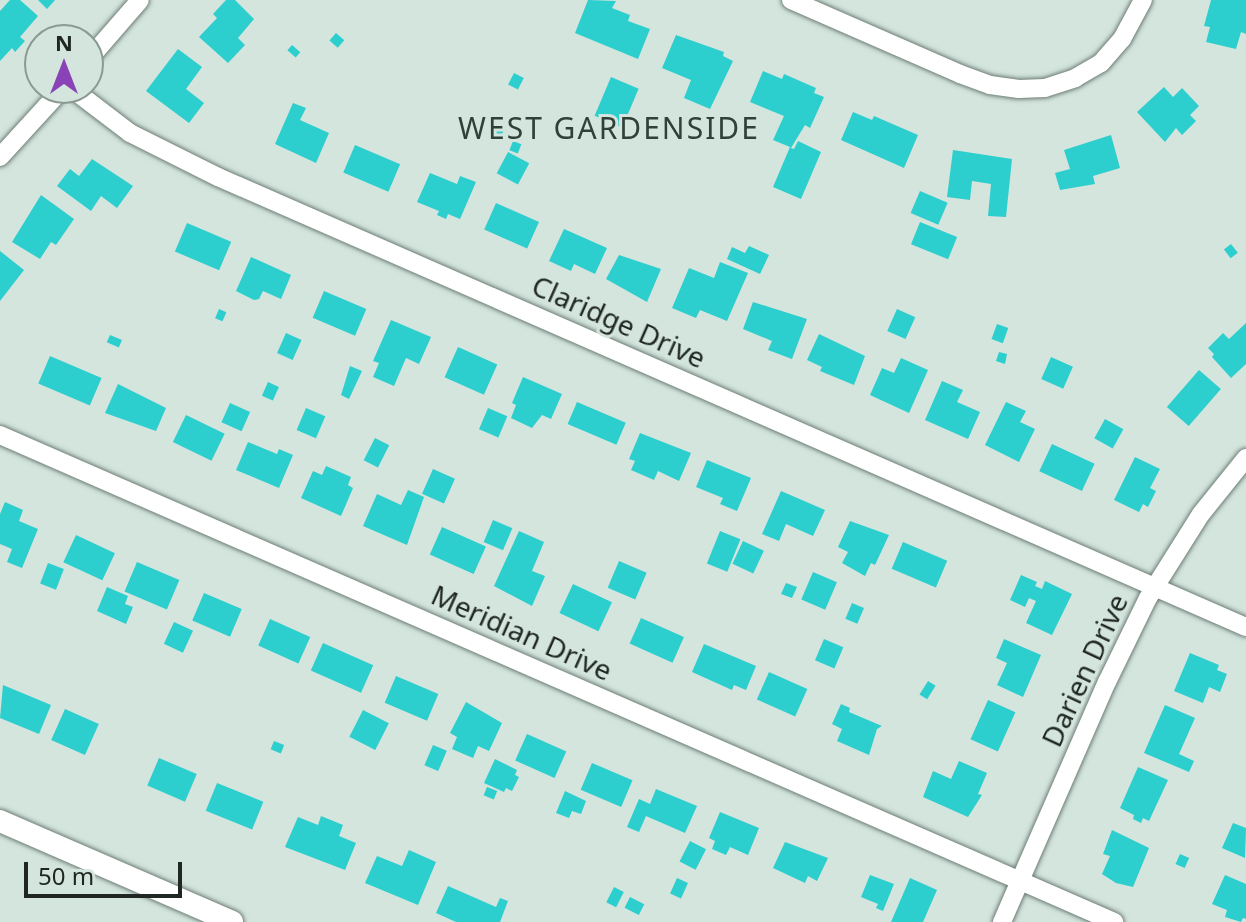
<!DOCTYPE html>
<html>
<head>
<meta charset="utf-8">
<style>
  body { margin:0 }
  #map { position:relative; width:1246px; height:922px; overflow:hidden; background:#d3e5dd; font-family:"Noto Sans",sans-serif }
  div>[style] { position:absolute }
  .building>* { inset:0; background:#2dcece; transform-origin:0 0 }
  .roads { filter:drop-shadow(0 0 2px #6d7d76) drop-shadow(0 0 2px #6d7d76) }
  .minor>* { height:18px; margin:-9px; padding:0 9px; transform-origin:9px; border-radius:9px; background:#fff }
  .tertiary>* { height:22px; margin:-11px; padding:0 11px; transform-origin:11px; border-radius:11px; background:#fff }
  span { translate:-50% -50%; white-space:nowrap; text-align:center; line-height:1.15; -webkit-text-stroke:6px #d3e5dd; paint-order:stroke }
  .street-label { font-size:28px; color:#1f2623 }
  .neighbourhood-label { font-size:30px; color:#314039; letter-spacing:2px }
  .north { position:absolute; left:24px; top:24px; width:80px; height:80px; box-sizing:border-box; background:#d3e5dd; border:2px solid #8b9993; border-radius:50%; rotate:0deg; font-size:22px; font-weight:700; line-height:32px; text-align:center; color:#1f2623 }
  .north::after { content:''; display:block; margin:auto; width:28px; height:36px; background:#8a43b6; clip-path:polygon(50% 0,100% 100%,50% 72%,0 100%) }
  .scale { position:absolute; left:24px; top:862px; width:158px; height:36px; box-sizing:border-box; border:4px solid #1f2623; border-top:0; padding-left:10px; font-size:24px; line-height:28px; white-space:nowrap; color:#1f2623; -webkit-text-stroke:6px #d3e5dd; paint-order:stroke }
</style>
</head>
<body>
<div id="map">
  <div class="building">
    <div style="clip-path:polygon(10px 0,20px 0,38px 16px,20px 37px,25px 41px,15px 52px,12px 48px,0 61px,0 11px)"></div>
    <div style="clip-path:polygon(38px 0,55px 0,47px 9px)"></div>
    <div style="clip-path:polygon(226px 0,235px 0,254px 19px,238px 38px,245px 45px,228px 63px,199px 37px,217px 18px,213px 14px)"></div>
    <div style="clip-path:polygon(588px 0,616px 1px,612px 8px,630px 15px,628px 21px,650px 29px,638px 59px,575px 33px)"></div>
    <div style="clip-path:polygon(1211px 0,1246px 0,1246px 34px,1241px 32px,1236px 49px,1206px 42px,1210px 27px,1204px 26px)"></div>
    <div style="left:336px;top:33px;width:11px;height:10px;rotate:41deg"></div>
    <div style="clip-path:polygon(676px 35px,724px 52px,723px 56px,733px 61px,710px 109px,684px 98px,691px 80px,662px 68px)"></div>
    <div style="left:292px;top:45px;width:11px;height:7px;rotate:41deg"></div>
    <div style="clip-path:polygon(178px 49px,202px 67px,186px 89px,204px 103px,189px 123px,146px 91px)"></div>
    <div style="clip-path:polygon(763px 71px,782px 79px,784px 74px,816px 88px,814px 93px,824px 97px,810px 128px,805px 125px,791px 148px,794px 149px,798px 141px,821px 152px,801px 199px,773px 187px,790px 147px,773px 140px,784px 116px,750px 102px)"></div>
    <div style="left:514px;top:73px;width:11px;height:13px;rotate:27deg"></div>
    <div style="left:611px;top:77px;width:30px;height:42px;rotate:23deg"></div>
    <div style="clip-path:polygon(1164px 87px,1173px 97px,1182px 88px,1199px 106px,1190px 115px,1196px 121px,1182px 135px,1176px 128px,1165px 142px,1137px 112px)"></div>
    <div style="clip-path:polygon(293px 103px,306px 108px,300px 120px,329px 133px,316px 163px,275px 144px)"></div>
    <div style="clip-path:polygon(853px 112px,872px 120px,874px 116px,918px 135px,904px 168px,841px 140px)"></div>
    <div style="left:496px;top:126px;width:9px;height:10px;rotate:27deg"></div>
    <div style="clip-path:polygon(1111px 135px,1120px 168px,1093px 176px,1095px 184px,1060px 190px,1055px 173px,1070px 169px,1064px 150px)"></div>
    <div style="left:513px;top:141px;width:9px;height:10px;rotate:21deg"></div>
    <div style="left:355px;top:145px;width:49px;height:30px;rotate:23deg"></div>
    <div style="clip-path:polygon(953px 150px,1012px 159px,1006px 217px,988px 216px,991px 184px,972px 181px,970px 200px,947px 197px)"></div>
    <div style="left:508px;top:152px;width:24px;height:24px;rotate:28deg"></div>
    <div style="clip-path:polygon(92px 159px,133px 186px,117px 208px,101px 196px,91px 211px,57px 186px,70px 169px,79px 176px)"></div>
    <div style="clip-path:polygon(430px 173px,457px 184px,460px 176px,476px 182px,460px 219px,448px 214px,446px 219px,437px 215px,439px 211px,417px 202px)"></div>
    <div style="left:920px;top:191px;width:30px;height:24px;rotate:23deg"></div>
    <div style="clip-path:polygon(41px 195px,74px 219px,56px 245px,51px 242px,40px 259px,12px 242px)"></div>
    <div style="left:496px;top:203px;width:47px;height:29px;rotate:24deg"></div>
    <div style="left:920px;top:222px;width:40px;height:24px;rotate:22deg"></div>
    <div style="left:187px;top:223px;width:48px;height:31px;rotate:23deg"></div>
    <div style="clip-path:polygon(564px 229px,607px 248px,595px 274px,574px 264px,571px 271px,549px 261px)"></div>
    <div style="left:1231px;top:244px;width:11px;height:9px;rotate:52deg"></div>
    <div style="clip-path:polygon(749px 246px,769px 255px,760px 274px,727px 259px,732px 247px,745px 253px)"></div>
    <div style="clip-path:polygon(0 251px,24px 270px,0 301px)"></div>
    <div style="clip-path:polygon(619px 255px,661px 269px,647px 302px,606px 279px)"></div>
    <div style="clip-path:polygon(251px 257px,291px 275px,281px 299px,263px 291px,259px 299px,254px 300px,236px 291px)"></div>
    <div style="clip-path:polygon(720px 262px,748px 273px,727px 321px,700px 310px,696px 318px,672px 308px,689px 268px,714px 278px)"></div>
    <div style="left:324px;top:291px;width:46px;height:29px;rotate:23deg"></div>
    <div style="clip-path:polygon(753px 302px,807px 319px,792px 359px,768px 350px,772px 341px,743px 329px)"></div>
    <div style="left:219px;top:309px;width:8px;height:10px;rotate:23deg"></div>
    <div style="left:897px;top:309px;width:20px;height:24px;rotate:24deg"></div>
    <div style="clip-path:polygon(391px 320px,431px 337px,419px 364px,406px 358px,394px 386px,373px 377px,379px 363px,373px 361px)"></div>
    <div style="clip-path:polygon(1246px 323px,1246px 364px,1231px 378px,1212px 357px,1214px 354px,1208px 348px,1223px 333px,1229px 339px)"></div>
    <div style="left:997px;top:324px;width:12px;height:16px;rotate:20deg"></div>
    <div style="left:286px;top:333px;width:17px;height:22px;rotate:24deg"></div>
    <div style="clip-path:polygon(819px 334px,865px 356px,854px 385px,820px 371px,822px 367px,807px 360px)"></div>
    <div style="left:110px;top:335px;width:13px;height:8px;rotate:23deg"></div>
    <div style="left:458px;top:347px;width:43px;height:33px;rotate:24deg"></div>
    <div style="clip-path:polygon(999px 352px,1007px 354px,1005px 364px,996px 361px)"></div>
    <div style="left:50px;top:356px;width:56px;height:30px;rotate:23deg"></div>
    <div style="left:1051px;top:357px;width:24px;height:24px;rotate:24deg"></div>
    <div style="clip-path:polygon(901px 358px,928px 370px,909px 413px,870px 395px,882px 368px,894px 373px)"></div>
    <div style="clip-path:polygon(350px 366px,362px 371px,349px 399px,341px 395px)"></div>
    <div style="left:1199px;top:370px;width:29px;height:49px;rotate:41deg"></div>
    <div style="clip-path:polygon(523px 377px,562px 394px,551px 419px,542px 415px,532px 428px,511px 418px,516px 405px,512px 403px)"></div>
    <div style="clip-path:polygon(942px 381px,963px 390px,957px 402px,980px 412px,968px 439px,925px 420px)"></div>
    <div style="left:268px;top:382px;width:12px;height:15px;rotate:24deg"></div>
    <div style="clip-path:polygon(118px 384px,166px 408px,156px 431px,105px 413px)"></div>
    <div style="left:577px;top:402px;width:53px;height:24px;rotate:23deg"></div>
    <div style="clip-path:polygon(1006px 402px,1026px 411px,1020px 422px,1035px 429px,1019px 462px,985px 445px)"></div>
    <div style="left:230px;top:403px;width:22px;height:21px;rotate:24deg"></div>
    <div style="left:306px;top:408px;width:21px;height:24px;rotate:23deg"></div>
    <div style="left:488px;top:408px;width:21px;height:23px;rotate:23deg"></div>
    <div style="left:186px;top:415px;width:43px;height:30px;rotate:26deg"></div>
    <div style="left:1105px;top:419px;width:21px;height:22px;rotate:29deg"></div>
    <div style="clip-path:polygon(640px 433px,691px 453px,679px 481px,658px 471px,654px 480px,631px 470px,635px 461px,629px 459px)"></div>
    <div style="left:375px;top:438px;width:16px;height:25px;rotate:27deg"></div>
    <div style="clip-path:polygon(248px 442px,277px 454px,279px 449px,293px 455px,279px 488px,236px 470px)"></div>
    <div style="left:1052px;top:444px;width:47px;height:30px;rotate:25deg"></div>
    <div style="clip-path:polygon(1135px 457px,1160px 469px,1150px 488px,1156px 491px,1148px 507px,1143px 504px,1139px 512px,1114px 500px)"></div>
    <div style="clip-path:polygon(707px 460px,751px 478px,737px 511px,720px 504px,723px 498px,696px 487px)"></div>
    <div style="clip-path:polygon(326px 466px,351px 477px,348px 485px,353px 488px,341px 516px,301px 498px,313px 471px,322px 475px)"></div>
    <div style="left:433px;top:469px;width:24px;height:27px;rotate:24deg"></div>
    <div style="clip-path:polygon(408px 490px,424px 497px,407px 545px,363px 526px,377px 494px,401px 505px)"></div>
    <div style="clip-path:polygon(781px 491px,825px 510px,813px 536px,786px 524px,779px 541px,762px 534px)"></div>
    <div style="clip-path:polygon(5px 502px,23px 510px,19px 521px,38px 529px,22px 568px,7px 562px,12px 549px,0 544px,0 514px)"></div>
    <div style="left:493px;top:520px;width:21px;height:24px;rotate:23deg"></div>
    <div style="clip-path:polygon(850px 521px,889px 535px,875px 565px,871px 563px,865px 576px,842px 563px,848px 552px,838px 547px)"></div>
    <div style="left:442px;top:527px;width:48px;height:30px;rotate:24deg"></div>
    <div style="clip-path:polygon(519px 531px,544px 542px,532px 571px,545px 576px,532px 606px,494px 586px)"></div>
    <div style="left:720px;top:531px;width:22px;height:35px;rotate:22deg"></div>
    <div style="left:76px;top:535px;width:43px;height:30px;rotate:25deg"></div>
    <div style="left:743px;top:541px;width:23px;height:25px;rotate:25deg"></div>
    <div style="left:903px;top:542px;width:48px;height:29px;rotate:23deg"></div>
    <div style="left:619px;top:561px;width:30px;height:29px;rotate:23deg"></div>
    <div style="left:137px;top:562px;width:46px;height:32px;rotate:23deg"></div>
    <div style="left:48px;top:563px;width:17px;height:22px;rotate:21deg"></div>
    <div style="left:813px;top:572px;width:26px;height:30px;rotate:23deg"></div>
    <div style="clip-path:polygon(1021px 575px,1037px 582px,1035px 586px,1042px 589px,1045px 581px,1072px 594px,1052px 635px,1026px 623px,1036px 601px,1029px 598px,1025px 607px,1010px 600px)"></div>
    <div style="clip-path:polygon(786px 583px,797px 587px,792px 598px,781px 594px)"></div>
    <div style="left:573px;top:584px;width:43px;height:32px;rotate:25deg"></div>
    <div style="clip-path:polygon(107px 587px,128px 596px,125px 604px,133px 607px,126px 624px,97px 611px)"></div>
    <div style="left:204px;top:593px;width:41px;height:30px;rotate:23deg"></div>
    <div style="left:852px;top:603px;width:13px;height:17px;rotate:23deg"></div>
    <div style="left:641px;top:618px;width:47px;height:28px;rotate:24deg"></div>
    <div style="left:270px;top:619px;width:44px;height:29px;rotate:24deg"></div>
    <div style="left:174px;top:622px;width:21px;height:24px;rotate:25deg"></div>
    <div style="left:824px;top:639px;width:21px;height:23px;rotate:23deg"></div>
    <div style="clip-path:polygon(1004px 639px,1041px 655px,1023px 697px,997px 685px,1007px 663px,996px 658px)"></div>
    <div style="left:323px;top:643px;width:55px;height:30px;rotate:24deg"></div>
    <div style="clip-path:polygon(704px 644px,756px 666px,746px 690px,734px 685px,732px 690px,692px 672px)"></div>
    <div style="clip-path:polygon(1190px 653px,1219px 665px,1217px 670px,1227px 674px,1220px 692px,1209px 687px,1203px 703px,1174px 691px)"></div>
    <div style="left:769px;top:672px;width:42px;height:30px;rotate:24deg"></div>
    <div style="left:396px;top:676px;width:46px;height:29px;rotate:23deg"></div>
    <div style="left:928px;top:681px;width:9px;height:16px;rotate:32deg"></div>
    <div style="clip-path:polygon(3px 685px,51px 705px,39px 734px,0 718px)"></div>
    <div style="left:988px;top:700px;width:30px;height:43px;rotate:24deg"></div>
    <div style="clip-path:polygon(466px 702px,502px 723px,489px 751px,478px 746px,473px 758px,452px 749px,457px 737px,450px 733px)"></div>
    <div style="clip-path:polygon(841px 704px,850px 708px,849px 712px,882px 726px,877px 729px,869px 755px,837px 741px,842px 729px,832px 724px)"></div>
    <div style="clip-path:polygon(1165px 705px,1195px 718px,1179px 754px,1194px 761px,1189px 772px,1144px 753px)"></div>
    <div style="left:65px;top:709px;width:37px;height:34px;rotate:24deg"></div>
    <div style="left:363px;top:710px;width:29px;height:30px;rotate:27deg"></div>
    <div style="left:527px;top:734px;width:43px;height:29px;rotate:24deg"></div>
    <div style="left:274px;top:741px;width:11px;height:9px;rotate:22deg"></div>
    <div style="left:433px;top:745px;width:15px;height:22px;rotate:23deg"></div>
    <div style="left:159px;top:758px;width:41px;height:30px;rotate:23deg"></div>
    <div style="clip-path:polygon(495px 759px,517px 770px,515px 775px,519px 777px,512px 791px,506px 788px,504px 792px,484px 783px)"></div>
    <div style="clip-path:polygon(959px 761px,987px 773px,978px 794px,982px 795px,968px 817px,923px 797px,933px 771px,951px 779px)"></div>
    <div style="left:592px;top:763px;width:44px;height:29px;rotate:23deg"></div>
    <div style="clip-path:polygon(1138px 767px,1168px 780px,1149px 821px,1143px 818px,1141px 823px,1133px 819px,1134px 815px,1120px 808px)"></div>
    <div style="left:217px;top:783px;width:50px;height:30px;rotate:22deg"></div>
    <div style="left:487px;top:787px;width:11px;height:9px;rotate:22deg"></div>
    <div style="clip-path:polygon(656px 789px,697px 806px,685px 833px,646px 816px,639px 832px,627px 827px,639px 799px,650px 804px)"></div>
    <div style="clip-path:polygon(565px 791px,586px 801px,581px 814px,572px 811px,569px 818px,556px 813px)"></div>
    <div style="clip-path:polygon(720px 812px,759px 828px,748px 855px,730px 847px,726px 855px,712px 849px,715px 841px,709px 838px)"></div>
    <div style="clip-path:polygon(321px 816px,343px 825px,339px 836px,356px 843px,345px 870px,285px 847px,298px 817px,318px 825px)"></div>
    <div style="clip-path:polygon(1233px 823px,1246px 828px,1245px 858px,1222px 848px)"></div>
    <div style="clip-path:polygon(1112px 830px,1149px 848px,1133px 887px,1116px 883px,1102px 874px,1110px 856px,1103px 854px)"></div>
    <div style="left:690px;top:841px;width:18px;height:23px;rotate:27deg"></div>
    <div style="clip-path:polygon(785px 842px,828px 858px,817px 881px,808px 876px,805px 883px,773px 868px)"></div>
    <div style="clip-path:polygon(409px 850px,436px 862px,418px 905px,365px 883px,377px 856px,402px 866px)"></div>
    <div style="left:1180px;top:854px;width:10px;height:11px;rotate:24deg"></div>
    <div style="clip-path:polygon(870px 875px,894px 884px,883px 911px,876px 908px,878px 904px,861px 897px)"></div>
    <div style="clip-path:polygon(1225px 875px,1246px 884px,1246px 919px,1243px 918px,1241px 922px,1225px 917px,1227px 910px,1212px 904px)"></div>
    <div style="left:677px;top:878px;width:12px;height:17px;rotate:24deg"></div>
    <div style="clip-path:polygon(910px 878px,937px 890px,923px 922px,891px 922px)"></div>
    <div style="clip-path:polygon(448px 886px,496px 907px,500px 898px,508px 901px,500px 922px,456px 922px,436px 913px)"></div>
    <div style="left:614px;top:887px;width:11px;height:17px;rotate:27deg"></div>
    <div style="left:630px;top:897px;width:16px;height:12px;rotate:27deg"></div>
  </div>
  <div class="roads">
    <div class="minor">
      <div style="left:791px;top:0;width:184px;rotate:23.6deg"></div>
      <div style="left:960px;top:74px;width:32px;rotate:20deg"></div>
      <div style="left:990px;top:85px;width:29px;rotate:8deg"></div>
      <div style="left:1019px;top:89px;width:26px;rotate:-2deg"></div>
      <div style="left:1045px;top:88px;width:32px;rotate:-18deg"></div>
      <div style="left:1075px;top:78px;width:30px;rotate:-30deg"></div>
      <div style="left:1101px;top:63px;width:32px;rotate:-49deg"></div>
      <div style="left:1122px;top:39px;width:44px;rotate:-61.7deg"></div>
      <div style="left:88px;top:60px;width:79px;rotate:-49.1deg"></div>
      <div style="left:71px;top:88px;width:74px;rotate:37.3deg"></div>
      <div style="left:130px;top:133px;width:98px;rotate:26.6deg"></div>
      <div style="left:218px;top:177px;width:1122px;rotate:23.64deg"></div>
      <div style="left:0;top:157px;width:93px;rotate:-47.6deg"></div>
      <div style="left:0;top:435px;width:1216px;rotate:23.61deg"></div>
      <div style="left:1002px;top:922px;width:262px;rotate:-66.4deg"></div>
      <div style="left:1107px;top:682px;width:93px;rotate:-64deg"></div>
      <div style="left:1148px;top:598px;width:99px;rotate:-57.8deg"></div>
      <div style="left:1201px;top:514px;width:72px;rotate:-51.2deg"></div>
    </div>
    <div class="tertiary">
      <div style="left:0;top:821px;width:253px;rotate:23.5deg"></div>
    </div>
  </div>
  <div class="street-label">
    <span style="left:619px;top:321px;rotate:24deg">Claridge Drive</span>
    <span style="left:522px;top:632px;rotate:24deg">Meridian Drive</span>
    <span style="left:1084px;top:670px;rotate:-65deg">Darien Drive</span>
  </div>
  <div class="neighbourhood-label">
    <span style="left:609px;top:128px">WEST GARDENSIDE</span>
  </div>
  <div class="north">N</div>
  <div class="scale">50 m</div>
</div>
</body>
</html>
